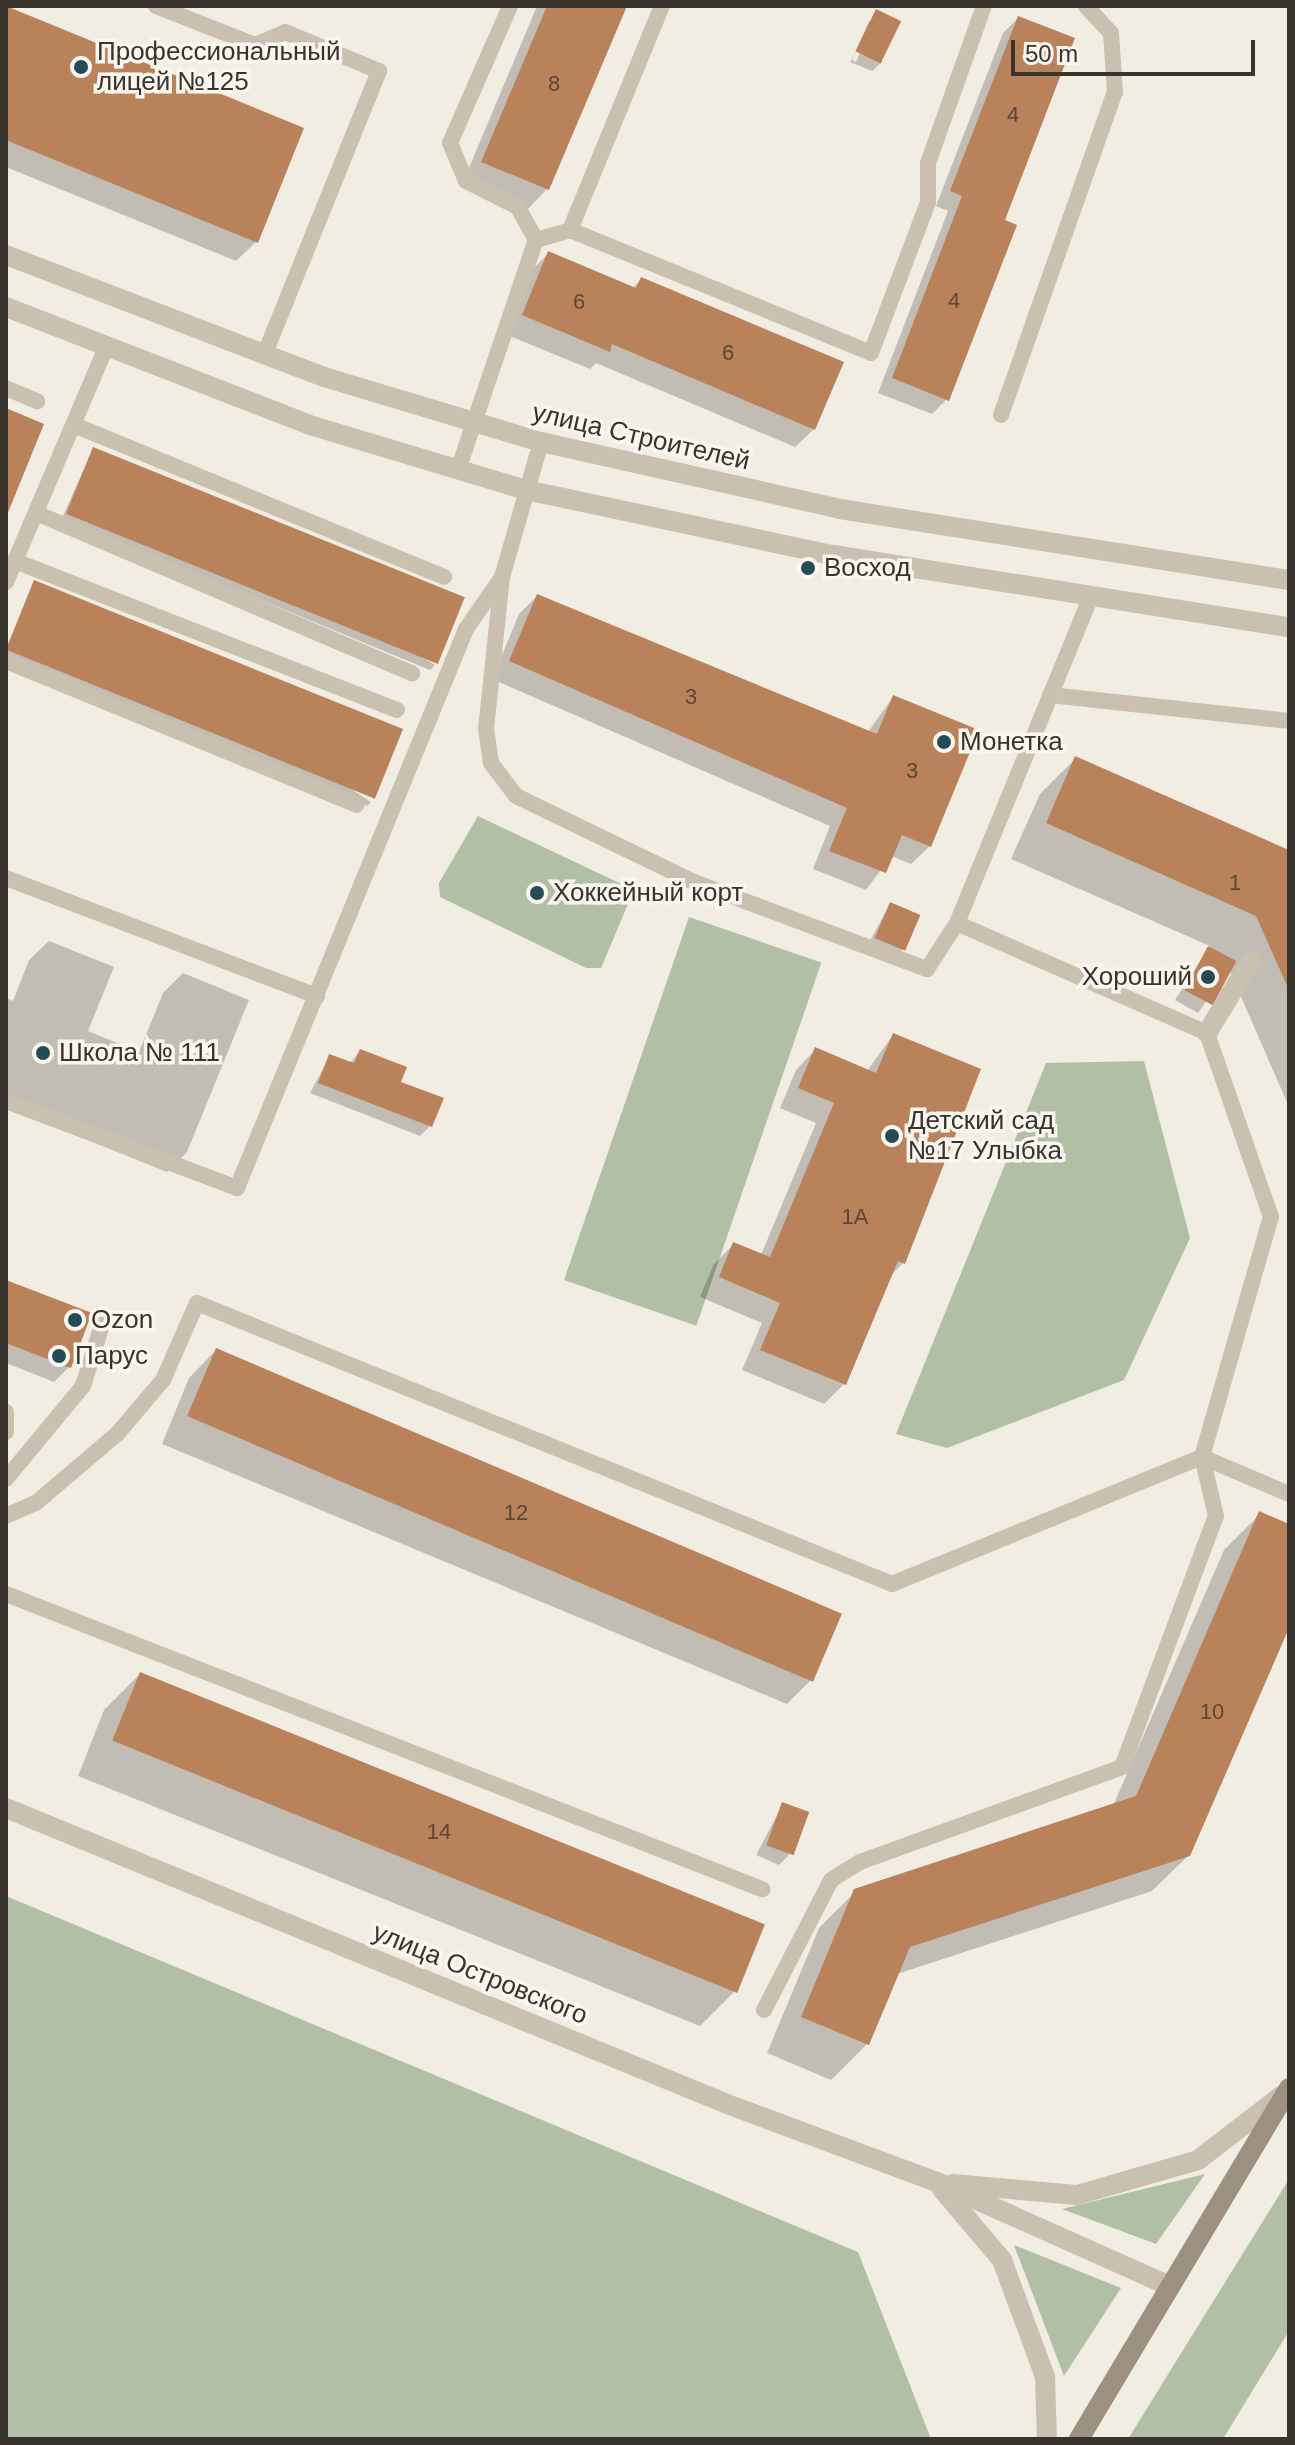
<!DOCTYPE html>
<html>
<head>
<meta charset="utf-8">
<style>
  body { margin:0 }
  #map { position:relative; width:1295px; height:2445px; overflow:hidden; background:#f2ede3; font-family:Helvetica,sans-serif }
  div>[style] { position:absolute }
  .green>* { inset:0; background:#b1bfa4; transform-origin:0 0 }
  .shadow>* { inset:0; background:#0003 }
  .building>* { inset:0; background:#b9825a; transform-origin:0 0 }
  .service>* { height:16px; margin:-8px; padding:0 8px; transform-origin:8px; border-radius:8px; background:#c9c0b0 }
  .pedestrian>* { height:20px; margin:-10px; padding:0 10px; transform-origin:10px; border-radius:10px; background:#c9c0b0 }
  .tertiary>* { height:20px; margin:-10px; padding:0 10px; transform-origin:10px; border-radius:10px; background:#c9c0b0 }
  .secondary>* { height:20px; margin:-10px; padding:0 10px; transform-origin:10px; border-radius:10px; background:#9c9081 }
  .dots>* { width:22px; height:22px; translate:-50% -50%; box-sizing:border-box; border:4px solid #f9f6ef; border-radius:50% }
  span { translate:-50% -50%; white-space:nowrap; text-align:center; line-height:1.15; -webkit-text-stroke:7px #f9f6ef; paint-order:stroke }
  .number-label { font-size:22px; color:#594738 }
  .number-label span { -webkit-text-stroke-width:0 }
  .poi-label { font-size:26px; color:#39332d }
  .left { translate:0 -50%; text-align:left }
  .right { translate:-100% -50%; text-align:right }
  .street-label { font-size:26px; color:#39332d }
  .frame { position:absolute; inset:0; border:8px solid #39332d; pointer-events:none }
  .scale { position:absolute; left:1011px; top:40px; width:244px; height:36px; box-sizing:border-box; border:4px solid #39332d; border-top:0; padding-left:10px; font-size:24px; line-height:28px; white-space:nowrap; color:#39332d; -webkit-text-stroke:6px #f9f6ef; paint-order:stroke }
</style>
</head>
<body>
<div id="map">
  <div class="green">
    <div style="clip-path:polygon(478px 816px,634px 890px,601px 968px,586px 968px,440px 897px,439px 883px)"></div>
    <div style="left:689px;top:917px;width:140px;height:384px;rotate:19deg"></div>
    <div style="clip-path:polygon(1144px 1061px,1190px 1238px,1124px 1380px,947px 1448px,896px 1434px,1046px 1063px)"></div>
    <div style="clip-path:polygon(6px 1896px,858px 2252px,931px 2439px,6px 2439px)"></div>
    <div style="clip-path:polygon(1205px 2174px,1156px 2244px,1062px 2209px)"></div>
    <div style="clip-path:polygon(1289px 2179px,1289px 2331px,1223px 2439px,1128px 2439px)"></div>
    <div style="clip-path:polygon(1014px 2245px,1121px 2288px,1064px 2376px)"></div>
  </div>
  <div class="shadow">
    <div style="clip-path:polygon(537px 6px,625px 6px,547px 189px,528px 209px,463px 182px)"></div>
    <div style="clip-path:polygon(6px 8px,256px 242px,236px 261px,6px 167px)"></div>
    <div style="clip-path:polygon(evenodd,877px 12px,882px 62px,872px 71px,850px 62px,877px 12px,869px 21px,874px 21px,856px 62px,852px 60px,869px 21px)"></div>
    <div style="clip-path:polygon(1018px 18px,1002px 221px,947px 399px,932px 414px,878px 393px,948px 211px,936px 206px,1003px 33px)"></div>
    <div style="clip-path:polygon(549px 253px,632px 289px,641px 279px,814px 429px,795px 447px,596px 363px,590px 369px,505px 334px,530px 272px)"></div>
    <div style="clip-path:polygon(93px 449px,435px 665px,430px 670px,62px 518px)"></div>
    <div style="clip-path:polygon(35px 583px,371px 802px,367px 806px,6px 656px)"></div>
    <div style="clip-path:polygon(537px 596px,868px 732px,893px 697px,930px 846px,911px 864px,891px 856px,866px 890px,813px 869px,830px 826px,492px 679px,519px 614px)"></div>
    <div style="clip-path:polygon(1076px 758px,1289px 852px,1289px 1107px,1229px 969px,1198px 1013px,1175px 1000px,1210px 946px,1011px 859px,1040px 794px)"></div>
    <div style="clip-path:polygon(890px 904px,904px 948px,894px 958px,866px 948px)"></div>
    <div style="clip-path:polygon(49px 941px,114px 967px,88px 1031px,139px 1052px,163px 993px,183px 973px,249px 1000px,187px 1152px,167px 1172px,6px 1107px,6px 998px,13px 1001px,29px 960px)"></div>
    <div style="clip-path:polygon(893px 1035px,903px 1263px,889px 1277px,844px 1384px,824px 1404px,742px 1370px,762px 1323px,700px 1297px,714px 1264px,734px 1244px,761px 1255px,816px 1123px,780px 1108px,796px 1070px,815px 1050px,867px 1071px)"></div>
    <div style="clip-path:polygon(360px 1051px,399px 1083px,430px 1126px,420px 1136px,310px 1093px,330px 1056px,349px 1064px)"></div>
    <div style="clip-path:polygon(6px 1287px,69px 1367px,54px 1382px,6px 1363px)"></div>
    <div style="clip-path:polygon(216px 1350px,814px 1677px,787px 1704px,162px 1444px,189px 1378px)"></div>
    <div style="clip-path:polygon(1260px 1514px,1289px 1526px,1289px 1623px,1189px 1855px,1152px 1891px,897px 1974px,867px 2044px,831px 2080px,767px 2053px,819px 1928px,856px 1891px,1113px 1806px,1224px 1550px)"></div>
    <div style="clip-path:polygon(140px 1674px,762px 1925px,736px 1990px,700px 2026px,78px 1776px,104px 1710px)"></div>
    <div style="clip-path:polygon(783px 1804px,789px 1855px,779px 1865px,756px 1855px)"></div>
  </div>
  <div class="building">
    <div style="clip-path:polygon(6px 6px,304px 128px,258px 243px,6px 140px)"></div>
    <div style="clip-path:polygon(547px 6px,627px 6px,549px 190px,481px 162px)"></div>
    <div style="left:876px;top:9px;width:28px;height:47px;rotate:26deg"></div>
    <div style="clip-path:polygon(1018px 16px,1075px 38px,1005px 220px,1017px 225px,949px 401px,892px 378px,962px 196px,950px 191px)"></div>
    <div style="clip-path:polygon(548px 251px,636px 288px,641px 277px,844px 362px,815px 430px,612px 344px,610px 352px,522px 315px)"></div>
    <div style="clip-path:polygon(6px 408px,44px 424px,7px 515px,6px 515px)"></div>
    <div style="left:93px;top:447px;width:401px;height:72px;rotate:22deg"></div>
    <div style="left:34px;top:580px;width:398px;height:75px;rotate:22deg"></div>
    <div style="clip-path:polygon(537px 594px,877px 734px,893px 695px,979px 730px,931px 847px,902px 835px,886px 873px,829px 851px,847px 808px,509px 661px)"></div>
    <div style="clip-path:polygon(1075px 756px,1289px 850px,1289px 990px,1256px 916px,1046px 823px)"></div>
    <div style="left:890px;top:902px;width:33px;height:39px;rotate:23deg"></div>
    <div style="left:1208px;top:946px;width:32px;height:50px;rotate:28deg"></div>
    <div style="clip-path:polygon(893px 1033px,981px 1069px,905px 1264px,898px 1261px,846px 1385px,760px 1350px,780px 1303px,719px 1277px,733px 1242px,770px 1257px,834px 1103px,798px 1088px,815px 1047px,876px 1073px)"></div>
    <div style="clip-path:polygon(360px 1049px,407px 1067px,401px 1082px,444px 1098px,432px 1127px,318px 1083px,329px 1054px,354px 1063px)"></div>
    <div style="clip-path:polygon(6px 1280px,92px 1313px,71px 1368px,6px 1343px)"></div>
    <div style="left:216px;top:1348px;width:680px;height:74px;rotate:23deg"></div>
    <div style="clip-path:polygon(1259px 1511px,1289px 1524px,1289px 1628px,1190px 1856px,910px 1947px,869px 2045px,801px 2017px,854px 1889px,1136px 1796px)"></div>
    <div style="left:140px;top:1672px;width:674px;height:74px;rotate:22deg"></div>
    <div style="left:782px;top:1802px;width:29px;height:46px;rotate:20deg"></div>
  </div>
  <div class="service">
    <div style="left:156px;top:6px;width:106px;rotate:21.5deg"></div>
    <div style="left:255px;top:45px;width:33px;rotate:-23deg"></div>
    <div style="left:285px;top:32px;width:102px;rotate:22.5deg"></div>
    <div style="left:379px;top:71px;width:306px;rotate:112deg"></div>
    <div style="left:570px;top:230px;width:242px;rotate:-67.7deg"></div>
    <div style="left:536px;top:240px;width:35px;rotate:-16deg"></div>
    <div style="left:570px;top:230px;width:325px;rotate:22.2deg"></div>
    <div style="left:871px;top:353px;width:161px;rotate:-69.3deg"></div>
    <div style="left:928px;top:202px;width:39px;rotate:-90deg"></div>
    <div style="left:928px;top:163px;width:167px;rotate:-70.4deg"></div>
    <div style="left:6px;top:388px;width:34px;rotate:23deg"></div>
    <div style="left:1001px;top:415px;width:343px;rotate:-70.6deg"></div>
    <div style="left:1115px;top:92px;width:59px;rotate:-93.9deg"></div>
    <div style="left:1111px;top:33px;width:37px;rotate:-133deg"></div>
    <div style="left:74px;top:425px;width:400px;rotate:22.3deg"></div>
    <div style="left:541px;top:442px;width:141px;rotate:106.1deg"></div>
    <div style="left:502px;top:577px;width:152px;rotate:96deg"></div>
    <div style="left:486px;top:728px;width:35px;rotate:82deg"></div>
    <div style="left:491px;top:763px;width:41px;rotate:52.9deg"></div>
    <div style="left:516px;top:796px;width:198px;rotate:25.8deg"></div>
    <div style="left:694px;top:882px;width:249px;rotate:20.5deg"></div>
    <div style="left:927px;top:969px;width:55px;rotate:-56.9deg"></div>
    <div style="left:458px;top:470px;width:243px;rotate:-71.3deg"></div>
    <div style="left:536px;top:240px;width:38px;rotate:-119deg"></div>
    <div style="left:518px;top:207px;width:58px;rotate:-153.4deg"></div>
    <div style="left:466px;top:181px;width:41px;rotate:-112.8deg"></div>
    <div style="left:450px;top:143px;width:150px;rotate:-66.3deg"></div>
    <div style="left:36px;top:513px;width:409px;rotate:23.1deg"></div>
    <div style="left:15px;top:561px;width:410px;rotate:21.3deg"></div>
    <div style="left:6px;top:582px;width:255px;rotate:-66.9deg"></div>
    <div style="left:6px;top:661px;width:379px;rotate:22.3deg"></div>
    <div style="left:1050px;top:695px;width:240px;rotate:6.2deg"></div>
    <div style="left:6px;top:878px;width:333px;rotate:20.8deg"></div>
    <div style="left:6px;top:1101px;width:247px;rotate:20.6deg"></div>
    <div style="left:237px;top:1188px;width:604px;rotate:-67.72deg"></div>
    <div style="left:466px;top:629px;width:63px;rotate:-55.3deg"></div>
    <div style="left:6px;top:1412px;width:20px;rotate:90deg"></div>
    <div style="left:1202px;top:1457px;width:95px;rotate:23deg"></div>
    <div style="left:6px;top:1479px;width:121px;rotate:-50.4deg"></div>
    <div style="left:83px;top:1386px;width:64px;rotate:-72.7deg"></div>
    <div style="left:6px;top:1516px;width:34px;rotate:-24deg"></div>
    <div style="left:37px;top:1502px;width:106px;rotate:-40.4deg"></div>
    <div style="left:118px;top:1433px;width:70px;rotate:-49.7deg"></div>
    <div style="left:163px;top:1380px;width:84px;rotate:-66.2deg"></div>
    <div style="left:197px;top:1303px;width:750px;rotate:22.01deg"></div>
    <div style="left:892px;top:1584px;width:335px;rotate:-22.3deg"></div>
    <div style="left:1202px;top:1457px;width:250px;rotate:-74deg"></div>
    <div style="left:1271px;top:1217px;width:195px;rotate:-109.2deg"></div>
    <div style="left:1207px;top:1033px;width:273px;rotate:-156.3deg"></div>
    <div style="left:957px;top:923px;width:353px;rotate:-67.7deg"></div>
    <div style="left:6px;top:1594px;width:812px;rotate:21.32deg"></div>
    <div style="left:764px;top:2010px;width:146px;rotate:-62.7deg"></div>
    <div style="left:831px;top:1880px;width:34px;rotate:-32deg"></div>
    <div style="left:860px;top:1862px;width:279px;rotate:-19.9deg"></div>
    <div style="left:1122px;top:1767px;width:268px;rotate:-69.5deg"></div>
    <div style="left:1216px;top:1516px;width:61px;rotate:-103.3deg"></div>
  </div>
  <div class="pedestrian">
    <div style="left:1207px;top:1033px;width:84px;rotate:-58.6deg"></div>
  </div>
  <div class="tertiary">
    <div style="left:6px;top:255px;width:341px;rotate:21deg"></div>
    <div style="left:324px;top:377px;width:227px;rotate:16.7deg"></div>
    <div style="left:541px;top:442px;width:306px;rotate:12.6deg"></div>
    <div style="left:840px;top:509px;width:455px;rotate:9deg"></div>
    <div style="left:6px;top:307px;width:329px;rotate:21.2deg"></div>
    <div style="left:313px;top:426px;width:222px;rotate:16.7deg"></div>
    <div style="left:526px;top:490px;width:314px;rotate:12deg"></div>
    <div style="left:833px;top:555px;width:462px;rotate:9deg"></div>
    <div style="left:6px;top:1808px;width:779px;rotate:22.32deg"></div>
    <div style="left:727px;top:2104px;width:224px;rotate:20.4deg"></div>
    <div style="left:937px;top:2182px;width:254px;rotate:24.1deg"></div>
    <div style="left:953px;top:2184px;width:124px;rotate:5.1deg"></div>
    <div style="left:1077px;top:2195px;width:126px;rotate:-16.1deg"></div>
    <div style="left:1198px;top:2160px;width:105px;rotate:-37.6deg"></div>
    <div style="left:942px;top:2189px;width:93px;rotate:49.8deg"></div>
    <div style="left:1002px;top:2260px;width:125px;rotate:69.8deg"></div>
    <div style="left:1045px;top:2377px;width:62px;rotate:88.2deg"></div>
  </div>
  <div class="secondary">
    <div style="left:1079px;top:2439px;width:409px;rotate:-59.1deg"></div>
  </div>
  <div class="dots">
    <div style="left:81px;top:67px;background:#264a56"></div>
    <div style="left:808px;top:568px;background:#264a56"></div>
    <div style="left:944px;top:742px;background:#264a56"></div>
    <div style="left:537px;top:893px;background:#264a56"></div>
    <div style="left:1208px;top:977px;background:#264a56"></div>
    <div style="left:43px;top:1053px;background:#264a56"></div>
    <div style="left:892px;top:1136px;background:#264a56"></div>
    <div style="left:75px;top:1320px;background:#264a56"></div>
    <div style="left:59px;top:1356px;background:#264a56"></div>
  </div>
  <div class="number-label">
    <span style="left:554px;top:84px">8</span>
    <span style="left:1013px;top:115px">4</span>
    <span style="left:954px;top:301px">4</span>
    <span style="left:579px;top:302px">6</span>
    <span style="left:728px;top:353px">6</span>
    <span style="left:691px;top:697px">3</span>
    <span style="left:912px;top:771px">3</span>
    <span style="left:1235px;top:883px">1</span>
    <span style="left:855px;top:1217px">1А</span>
    <span style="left:516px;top:1513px">12</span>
    <span style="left:1212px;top:1712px">10</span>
    <span style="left:439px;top:1832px">14</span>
  </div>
  <div class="poi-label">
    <span class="left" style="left:97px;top:67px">Профессиональный<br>лицей №125</span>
    <span class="left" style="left:824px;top:568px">Восход</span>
    <span class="left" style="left:960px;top:742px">Монетка</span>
    <span class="left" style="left:553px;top:893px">Хоккейный корт</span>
    <span class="right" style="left:1192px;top:977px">Хороший</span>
    <span class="left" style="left:59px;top:1053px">Школа № 111</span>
    <span class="left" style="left:908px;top:1136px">Детский сад<br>№17 Улыбка</span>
    <span class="left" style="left:91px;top:1320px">Ozon</span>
    <span class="left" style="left:75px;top:1356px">Парус</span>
  </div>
  <div class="street-label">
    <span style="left:641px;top:437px;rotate:13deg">улица Строителей</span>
    <span style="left:480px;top:1974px;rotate:22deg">улица Островского</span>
  </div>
  <div class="frame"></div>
  <div class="scale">50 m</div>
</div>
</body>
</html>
